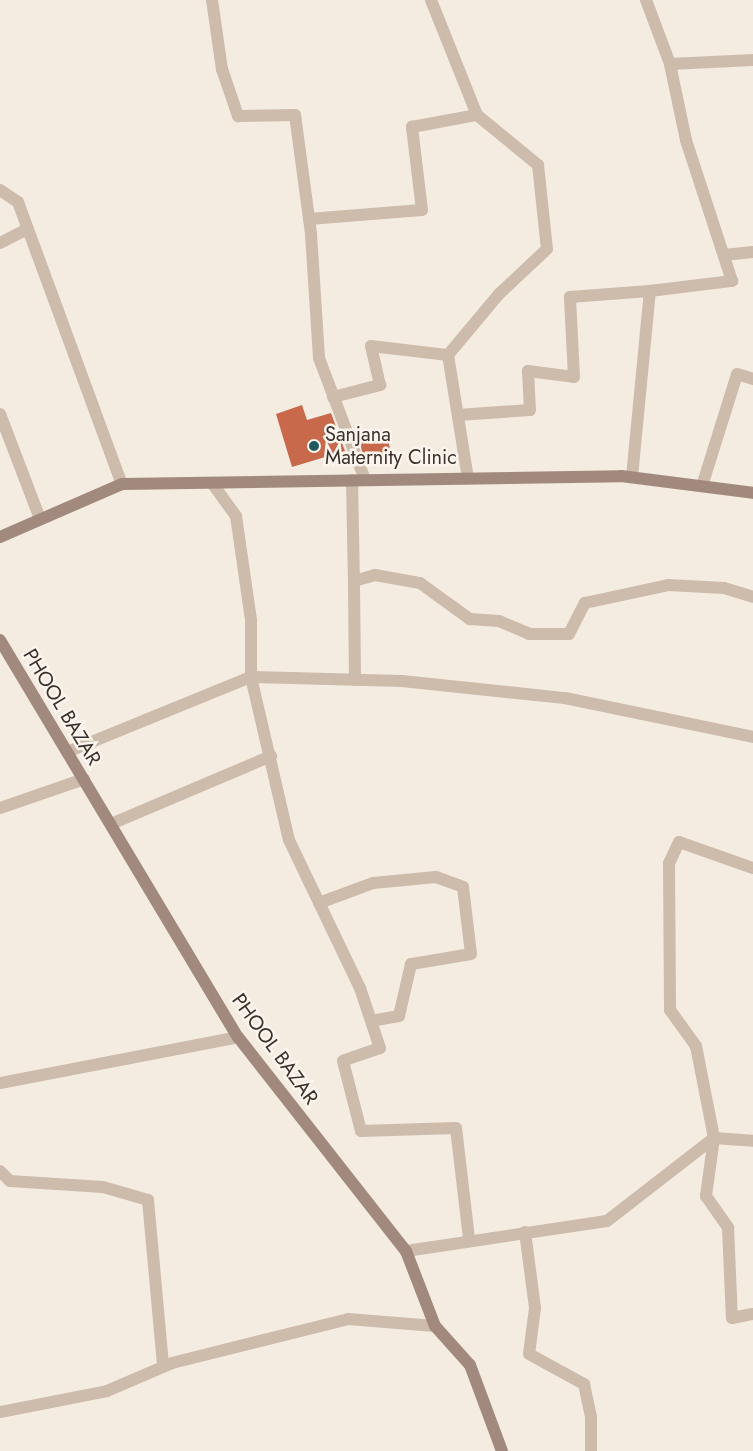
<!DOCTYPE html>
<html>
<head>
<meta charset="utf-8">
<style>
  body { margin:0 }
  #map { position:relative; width:753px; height:1451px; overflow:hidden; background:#f4ebe1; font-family:Jost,sans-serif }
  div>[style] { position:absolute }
  .building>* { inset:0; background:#c8694b; transform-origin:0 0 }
  .street>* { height:12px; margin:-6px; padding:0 6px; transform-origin:6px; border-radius:6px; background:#cdbbac }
  .secondary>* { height:12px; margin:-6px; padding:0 6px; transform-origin:6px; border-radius:6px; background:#a18a7d }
  .dots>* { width:14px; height:14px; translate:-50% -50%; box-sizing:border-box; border:2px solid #fbf5ee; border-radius:50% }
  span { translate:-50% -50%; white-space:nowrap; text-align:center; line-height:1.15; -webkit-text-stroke:5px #fbf5ee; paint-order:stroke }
  .poi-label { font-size:20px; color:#3b302b }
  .left { translate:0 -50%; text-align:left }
  .street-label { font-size:20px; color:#3b302b }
</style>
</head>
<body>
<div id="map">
  <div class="building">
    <div style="clip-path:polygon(302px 405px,307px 420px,331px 413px,345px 451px,292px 467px,276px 414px)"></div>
    <div style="left:387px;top:431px;width:25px;height:28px;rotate:81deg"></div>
  </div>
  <div class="street">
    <div style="left:212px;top:0;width:70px;rotate:81.8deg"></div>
    <div style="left:222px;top:69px;width:50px;rotate:71.2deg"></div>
    <div style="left:238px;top:116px;width:57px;rotate:-1deg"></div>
    <div style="left:295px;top:115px;width:120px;rotate:82.3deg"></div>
    <div style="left:311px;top:234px;width:124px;rotate:86.3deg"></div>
    <div style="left:319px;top:358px;width:130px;rotate:69.3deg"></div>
    <div style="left:431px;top:0;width:124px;rotate:68.2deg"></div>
    <div style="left:477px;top:115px;width:79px;rotate:39.3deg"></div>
    <div style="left:538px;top:165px;width:84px;rotate:83.9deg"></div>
    <div style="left:547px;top:249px;width:66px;rotate:136.8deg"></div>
    <div style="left:499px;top:294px;width:80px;rotate:129.9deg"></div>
    <div style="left:448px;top:355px;width:125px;rotate:80.8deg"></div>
    <div style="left:646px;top:0;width:68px;rotate:69.4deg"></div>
    <div style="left:0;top:190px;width:22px;rotate:34deg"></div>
    <div style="left:18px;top:202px;width:301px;rotate:69.8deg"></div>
    <div style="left:309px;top:219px;width:113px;rotate:-4.6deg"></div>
    <div style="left:422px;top:210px;width:84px;rotate:-96.9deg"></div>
    <div style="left:412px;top:127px;width:66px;rotate:-10.5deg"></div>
    <div style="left:0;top:243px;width:31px;rotate:-27deg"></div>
    <div style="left:724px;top:255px;width:29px;rotate:-6deg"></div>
    <div style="left:333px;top:397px;width:49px;rotate:-14.3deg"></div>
    <div style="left:380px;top:385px;width:40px;rotate:-103deg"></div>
    <div style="left:371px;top:346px;width:78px;rotate:6.7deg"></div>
    <div style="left:0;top:414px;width:112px;rotate:69.1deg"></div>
    <div style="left:458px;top:415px;width:72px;rotate:-4deg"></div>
    <div style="left:530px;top:410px;width:39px;rotate:-93deg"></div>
    <div style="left:528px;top:371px;width:46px;rotate:7.4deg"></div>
    <div style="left:574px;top:377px;width:80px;rotate:-92.9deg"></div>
    <div style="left:570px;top:297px;width:80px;rotate:-4.3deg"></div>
    <div style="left:632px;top:477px;width:187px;rotate:-84.5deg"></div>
    <div style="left:650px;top:291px;width:83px;rotate:-7deg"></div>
    <div style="left:732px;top:281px;width:148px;rotate:-108.1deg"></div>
    <div style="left:686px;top:140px;width:78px;rotate:-101.9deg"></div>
    <div style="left:670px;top:64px;width:83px;rotate:-2.8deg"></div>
    <div style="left:352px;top:480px;width:101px;rotate:88.9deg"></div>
    <div style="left:212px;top:483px;width:41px;rotate:54deg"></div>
    <div style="left:236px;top:516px;width:105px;rotate:81.8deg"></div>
    <div style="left:251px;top:620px;width:57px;rotate:90deg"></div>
    <div style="left:251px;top:677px;width:167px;rotate:76.9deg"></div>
    <div style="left:289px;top:840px;width:164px;rotate:64.4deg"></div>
    <div style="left:360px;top:988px;width:63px;rotate:71.6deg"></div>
    <div style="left:380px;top:1048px;width:39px;rotate:161deg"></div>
    <div style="left:343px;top:1061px;width:72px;rotate:75.6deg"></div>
    <div style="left:361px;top:1131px;width:95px;rotate:-1.8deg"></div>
    <div style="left:456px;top:1128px;width:112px;rotate:83.3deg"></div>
    <div style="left:702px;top:486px;width:117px;rotate:-72.6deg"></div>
    <div style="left:737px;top:374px;width:17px;rotate:17deg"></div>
    <div style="left:355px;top:680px;width:99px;rotate:-90.6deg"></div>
    <div style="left:354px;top:581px;width:22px;rotate:-16deg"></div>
    <div style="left:375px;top:575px;width:46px;rotate:10.1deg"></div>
    <div style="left:420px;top:583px;width:62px;rotate:35.8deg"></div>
    <div style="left:470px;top:619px;width:29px;rotate:4deg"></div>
    <div style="left:499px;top:621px;width:33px;rotate:23deg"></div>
    <div style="left:529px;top:634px;width:40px"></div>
    <div style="left:569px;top:634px;width:35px;rotate:-63deg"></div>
    <div style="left:585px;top:603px;width:85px;rotate:-12.2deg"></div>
    <div style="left:668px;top:585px;width:56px;rotate:3.1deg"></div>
    <div style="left:724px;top:588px;width:30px;rotate:17deg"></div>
    <div style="left:67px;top:752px;width:199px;rotate:-22.2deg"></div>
    <div style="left:251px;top:677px;width:151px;rotate:1.5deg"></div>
    <div style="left:402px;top:681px;width:164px;rotate:6deg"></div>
    <div style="left:565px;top:698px;width:192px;rotate:11.7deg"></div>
    <div style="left:0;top:808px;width:89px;rotate:-19deg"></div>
    <div style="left:111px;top:824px;width:174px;rotate:-23deg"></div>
    <div style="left:753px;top:868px;width:78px;rotate:-160.6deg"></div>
    <div style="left:679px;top:842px;width:23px;rotate:115deg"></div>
    <div style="left:669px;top:863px;width:147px;rotate:89.6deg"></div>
    <div style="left:670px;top:1010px;width:44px;rotate:54.2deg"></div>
    <div style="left:696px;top:1046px;width:94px;rotate:78.9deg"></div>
    <div style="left:714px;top:1138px;width:59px;rotate:97.9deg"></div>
    <div style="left:706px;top:1196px;width:39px;rotate:55deg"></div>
    <div style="left:728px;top:1228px;width:90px;rotate:87.5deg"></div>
    <div style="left:732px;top:1318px;width:21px;rotate:-11deg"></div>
    <div style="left:319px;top:903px;width:58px;rotate:-20.3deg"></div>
    <div style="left:373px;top:883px;width:63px;rotate:-5.4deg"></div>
    <div style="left:436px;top:877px;width:29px;rotate:20deg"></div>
    <div style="left:463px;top:887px;width:67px;rotate:83.2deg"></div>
    <div style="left:471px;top:954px;width:61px;rotate:170.5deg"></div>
    <div style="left:411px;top:964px;width:53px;rotate:103deg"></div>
    <div style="left:399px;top:1016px;width:28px;rotate:170deg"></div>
    <div style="left:0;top:1083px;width:242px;rotate:-10.9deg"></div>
    <div style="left:0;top:1171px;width:14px;rotate:45deg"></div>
    <div style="left:10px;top:1181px;width:93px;rotate:3.7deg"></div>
    <div style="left:103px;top:1187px;width:47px;rotate:16.1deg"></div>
    <div style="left:148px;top:1200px;width:167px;rotate:84.8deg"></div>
    <div style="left:525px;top:1232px;width:77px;rotate:82.5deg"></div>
    <div style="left:535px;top:1308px;width:46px;rotate:97.4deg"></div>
    <div style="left:529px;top:1354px;width:63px;rotate:28.6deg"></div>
    <div style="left:584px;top:1384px;width:34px;rotate:78deg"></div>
    <div style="left:591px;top:1417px;width:34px;rotate:90deg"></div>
    <div style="left:406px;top:1251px;width:203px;rotate:-8.5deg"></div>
    <div style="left:607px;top:1221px;width:135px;rotate:-37.8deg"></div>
    <div style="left:714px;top:1138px;width:39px;rotate:4deg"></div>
    <div style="left:0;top:1412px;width:109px;rotate:-11.1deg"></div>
    <div style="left:107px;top:1391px;width:71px;rotate:-23.3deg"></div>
    <div style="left:172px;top:1363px;width:181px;rotate:-14deg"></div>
    <div style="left:348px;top:1319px;width:87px;rotate:4.6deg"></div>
  </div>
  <div class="secondary">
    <div style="left:0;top:537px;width:133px;rotate:-23.5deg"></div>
    <div style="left:122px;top:484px;width:499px;rotate:-0.9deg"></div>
    <div style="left:621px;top:476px;width:133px;rotate:7.3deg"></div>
    <div style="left:0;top:640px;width:463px;rotate:59.1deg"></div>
    <div style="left:238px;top:1037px;width:272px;rotate:51.9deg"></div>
    <div style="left:406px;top:1251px;width:80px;rotate:68.9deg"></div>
    <div style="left:435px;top:1326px;width:52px;rotate:48.1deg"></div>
    <div style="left:470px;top:1365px;width:92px;rotate:69.6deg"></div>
  </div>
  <div class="dots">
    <div style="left:314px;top:446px;background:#1f5a5e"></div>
  </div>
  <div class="poi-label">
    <span class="left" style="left:325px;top:446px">Sanjana<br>Maternity Clinic</span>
  </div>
  <div class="street-label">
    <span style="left:62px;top:707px;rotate:59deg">PHOOL BAZAR</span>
    <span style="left:275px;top:1049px;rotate:54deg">PHOOL BAZAR</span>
  </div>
</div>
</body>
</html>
